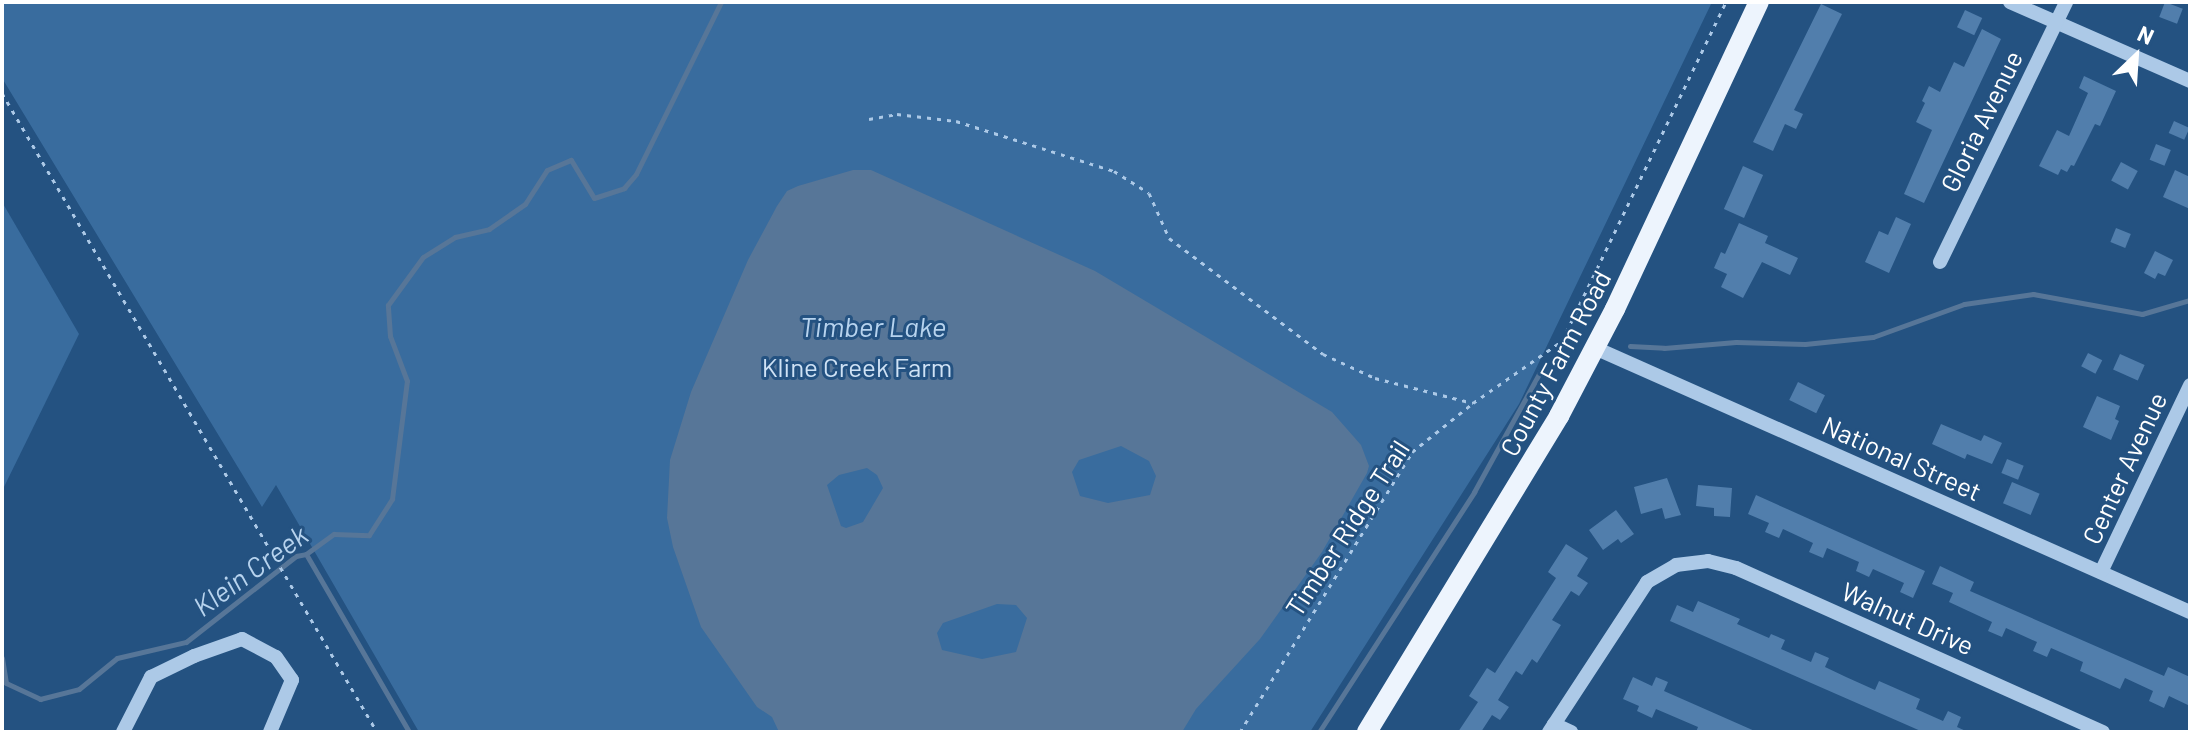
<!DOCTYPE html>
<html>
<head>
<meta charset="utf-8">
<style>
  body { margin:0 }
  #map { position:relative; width:2192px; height:734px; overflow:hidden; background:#245281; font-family:Barlow,sans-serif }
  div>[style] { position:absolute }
  .green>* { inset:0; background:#396c9e }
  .water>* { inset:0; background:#577698 }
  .stream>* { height:5px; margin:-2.5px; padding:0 2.5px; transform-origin:2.5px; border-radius:2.5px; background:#577698 }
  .building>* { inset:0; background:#517eac; transform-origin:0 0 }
  .path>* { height:3px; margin-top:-1.5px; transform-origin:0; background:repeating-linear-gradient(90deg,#acc9e7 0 4px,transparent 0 10px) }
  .minor>* { height:14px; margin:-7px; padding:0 7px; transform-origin:7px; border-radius:7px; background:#acc9e7 }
  .major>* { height:20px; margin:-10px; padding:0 10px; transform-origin:10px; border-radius:10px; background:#edf4fd }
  span { translate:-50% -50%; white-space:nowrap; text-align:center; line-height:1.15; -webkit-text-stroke:6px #245281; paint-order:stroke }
  .street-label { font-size:26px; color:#fff }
  .park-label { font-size:26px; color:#cfe2f5 }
  .water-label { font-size:28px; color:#b7d3ee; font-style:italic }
  .frame { position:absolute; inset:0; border:4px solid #fff; pointer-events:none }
  .north { position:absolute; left:2096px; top:16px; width:80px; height:80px; -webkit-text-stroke:6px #245281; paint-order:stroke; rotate:25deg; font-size:22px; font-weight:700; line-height:32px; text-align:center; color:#fff }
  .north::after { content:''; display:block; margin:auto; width:28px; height:36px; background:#fff; clip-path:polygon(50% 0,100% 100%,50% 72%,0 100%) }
</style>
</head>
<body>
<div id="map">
  <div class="green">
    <div style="clip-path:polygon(2px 2px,1712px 2px,1519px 404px,1310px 732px,419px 732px,276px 485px,262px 507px,2px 78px)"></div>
    <div style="clip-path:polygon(2px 202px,79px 334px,2px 491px)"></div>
  </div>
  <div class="water">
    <div style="clip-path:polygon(evenodd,853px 170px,871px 170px,1095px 271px,1332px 412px,1361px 445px,1369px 466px,1367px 473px,1322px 552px,1260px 639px,1196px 709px,1182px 732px,779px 732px,772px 717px,757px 707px,701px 627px,673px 547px,667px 518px,670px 460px,691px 392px,748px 260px,777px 206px,787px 191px,798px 186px,853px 170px,1121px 446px,1149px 461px,1156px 476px,1150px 495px,1108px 503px,1080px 496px,1072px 472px,1079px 460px,1121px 446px,853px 170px,867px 468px,877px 475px,883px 488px,863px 522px,846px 528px,841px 526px,827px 485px,839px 475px,867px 468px,853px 170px,997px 604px,1016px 605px,1027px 618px,1016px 652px,982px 659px,942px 650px,937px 633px,943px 623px,997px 604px)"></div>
  </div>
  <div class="stream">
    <div style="left:1630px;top:346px;width:34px;rotate:3deg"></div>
    <div style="left:1664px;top:348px;width:72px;rotate:-4.8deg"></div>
    <div style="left:1736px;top:342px;width:69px;rotate:1.7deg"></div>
    <div style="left:1805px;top:344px;width:68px;rotate:-5.9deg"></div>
    <div style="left:1873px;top:337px;width:97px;rotate:-19.9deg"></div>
    <div style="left:1964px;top:304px;width:70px;rotate:-8.2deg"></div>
    <div style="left:2033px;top:294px;width:111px;rotate:10.4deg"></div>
    <div style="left:2142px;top:314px;width:50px;rotate:-16.3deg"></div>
    <div style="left:306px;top:554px;width:206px;rotate:59.9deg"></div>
    <div style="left:2px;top:658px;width:25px;rotate:81deg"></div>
    <div style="left:6px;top:683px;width:38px;rotate:25deg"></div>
    <div style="left:40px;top:699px;width:40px;rotate:-14.4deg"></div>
    <div style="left:79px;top:689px;width:49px;rotate:-39.2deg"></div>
    <div style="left:117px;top:658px;width:71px;rotate:-13.1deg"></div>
    <div style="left:186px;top:642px;width:140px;rotate:-38deg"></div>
    <div style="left:296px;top:556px;width:10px;rotate:-11deg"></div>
    <div style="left:306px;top:554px;width:34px;rotate:-36deg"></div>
    <div style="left:334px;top:534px;width:35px;rotate:2deg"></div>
    <div style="left:369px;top:535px;width:43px;rotate:-57.4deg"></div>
    <div style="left:392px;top:499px;width:119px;rotate:-82.8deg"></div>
    <div style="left:407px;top:381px;width:48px;rotate:-110.7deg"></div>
    <div style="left:390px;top:336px;width:31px;rotate:-94deg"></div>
    <div style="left:388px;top:305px;width:59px;rotate:-53.9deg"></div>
    <div style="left:423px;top:257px;width:38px;rotate:-32deg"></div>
    <div style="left:455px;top:237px;width:35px;rotate:-13deg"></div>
    <div style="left:489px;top:229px;width:44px;rotate:-34.8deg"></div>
    <div style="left:525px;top:204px;width:40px;rotate:-57.1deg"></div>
    <div style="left:547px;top:170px;width:26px;rotate:-23deg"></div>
    <div style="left:571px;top:160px;width:44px;rotate:58.8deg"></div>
    <div style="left:594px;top:198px;width:32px;rotate:-18deg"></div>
    <div style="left:624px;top:188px;width:18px;rotate:-49deg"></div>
    <div style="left:636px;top:174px;width:192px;rotate:-63.7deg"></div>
    <div style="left:1319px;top:732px;width:286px;rotate:-57.1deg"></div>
    <div style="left:1474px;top:492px;width:139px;rotate:-61.2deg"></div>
  </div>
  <div class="building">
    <div style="left:2165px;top:2px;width:19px;height:16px;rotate:21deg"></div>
    <div style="clip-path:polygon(1821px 4px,1842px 14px,1794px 110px,1803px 114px,1796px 129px,1785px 124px,1773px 151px,1753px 142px)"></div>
    <div style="left:1965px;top:10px;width:19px;height:19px;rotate:25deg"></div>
    <div style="clip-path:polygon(1982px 29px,2001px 39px,1924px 203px,1904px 194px,1932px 130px,1916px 122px,1925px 103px,1922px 101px,1929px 86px,1940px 92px,1954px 62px,1964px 67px)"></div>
    <div style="clip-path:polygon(2084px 76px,2116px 91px,2100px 126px,2095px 124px,2074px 166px,2071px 165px,2067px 172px,2061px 169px,2058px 175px,2039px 166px,2057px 130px,2069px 136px,2088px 93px,2079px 88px)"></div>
    <div style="left:2174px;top:121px;width:17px;height:13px;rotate:24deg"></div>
    <div style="left:2156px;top:144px;width:16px;height:17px;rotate:22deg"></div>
    <div style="left:2121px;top:162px;width:19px;height:21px;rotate:28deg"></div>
    <div style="left:1743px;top:166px;width:22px;height:47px;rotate:24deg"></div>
    <div style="clip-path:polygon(2175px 170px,2190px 177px,2190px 209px,2163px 197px)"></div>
    <div style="clip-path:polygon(1896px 217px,1911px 224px,1889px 273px,1865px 262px,1879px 231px,1888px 235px)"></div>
    <div style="clip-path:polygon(1739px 223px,1768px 236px,1765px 243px,1798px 258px,1790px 275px,1762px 262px,1743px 298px,1721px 287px,1727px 274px,1714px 268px,1721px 252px,1725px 254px)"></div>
    <div style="left:2116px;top:228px;width:16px;height:15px;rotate:22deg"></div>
    <div style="clip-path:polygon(2155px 251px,2173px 260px,2165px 276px,2158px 273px,2155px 279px,2144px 273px)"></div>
    <div style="left:2088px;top:353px;width:16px;height:15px;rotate:27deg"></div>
    <div style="left:2120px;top:354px;width:27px;height:17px;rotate:24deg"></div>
    <div style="left:1798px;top:382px;width:30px;height:20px;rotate:26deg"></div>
    <div style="clip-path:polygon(2097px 396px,2120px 406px,2115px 419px,2119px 421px,2111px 440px,2083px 427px)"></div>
    <div style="clip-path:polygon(1941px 424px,1981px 441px,1984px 435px,2002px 443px,1992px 464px,1967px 454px,1965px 459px,1932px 444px)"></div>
    <div style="left:2007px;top:459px;width:18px;height:15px;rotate:22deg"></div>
    <div style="clip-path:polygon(1667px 478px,1681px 515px,1665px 519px,1662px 508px,1641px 514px,1634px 487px)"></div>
    <div style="left:2012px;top:482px;width:30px;height:23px;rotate:23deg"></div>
    <div style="clip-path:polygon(1698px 485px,1732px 488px,1730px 517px,1714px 516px,1714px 508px,1696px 506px)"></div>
    <div style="clip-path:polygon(1756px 495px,1925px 571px,1913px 598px,1900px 592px,1904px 583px,1873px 569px,1869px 577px,1856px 571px,1859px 562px,1827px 548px,1823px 558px,1809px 552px,1813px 543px,1783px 529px,1779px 538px,1765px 532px,1769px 523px,1748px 514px)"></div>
    <div style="clip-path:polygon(1616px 510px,1634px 534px,1621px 543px,1618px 539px,1603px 550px,1589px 530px)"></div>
    <div style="clip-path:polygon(1566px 544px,1588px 558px,1577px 576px,1588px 583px,1579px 596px,1571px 591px,1552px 620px,1561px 625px,1537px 663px,1532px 659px,1522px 675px,1516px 671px,1498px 700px,1509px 707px,1500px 720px,1492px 715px,1481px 732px,1458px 732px,1478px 702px,1469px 696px,1487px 668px,1495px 673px,1556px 578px,1548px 572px)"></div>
    <div style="clip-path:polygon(1940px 566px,1974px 582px,1970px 591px,2164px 676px,2168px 667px,2190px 677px,2190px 706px,2169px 696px,2164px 708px,2149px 701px,2153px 691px,2125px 678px,2120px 689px,2080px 671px,2083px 662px,2051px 648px,2047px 657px,2033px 651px,2037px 642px,2006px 628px,2002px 637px,1988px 631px,1992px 622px,1949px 602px,1953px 593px,1932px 584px)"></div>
    <div style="clip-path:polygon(1698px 601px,1740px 619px,1737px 624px,1769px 638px,1771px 634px,1785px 640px,1781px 649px,1811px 662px,1815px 652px,1829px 658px,1825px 667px,1846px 677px,1875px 690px,1879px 681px,1920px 699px,1916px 709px,1943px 721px,1948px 711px,1961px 717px,1957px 727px,1968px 732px,1923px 732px,1670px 621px,1677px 605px,1693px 612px)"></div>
    <div style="clip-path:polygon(1633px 677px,1652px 686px,1656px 677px,1668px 682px,1664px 691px,1757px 732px,1696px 732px,1698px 727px,1656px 709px,1652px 718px,1637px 711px,1639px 706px,1623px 699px)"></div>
  </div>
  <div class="path">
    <div style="left:2px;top:93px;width:741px;rotate:59.59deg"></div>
    <div style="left:869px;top:119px;width:28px;rotate:-10deg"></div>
    <div style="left:897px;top:114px;width:59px;rotate:6.8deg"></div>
    <div style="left:956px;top:121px;width:166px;rotate:17.6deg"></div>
    <div style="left:1114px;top:171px;width:41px;rotate:32.2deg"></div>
    <div style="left:1149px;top:193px;width:49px;rotate:66deg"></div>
    <div style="left:1169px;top:238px;width:193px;rotate:37deg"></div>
    <div style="left:1323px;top:354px;width:57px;rotate:24.8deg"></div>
    <div style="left:1375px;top:378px;width:101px;rotate:14.3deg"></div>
    <div style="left:1240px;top:732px;width:329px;rotate:-58.4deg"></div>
    <div style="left:1412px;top:452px;width:78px;rotate:-38.8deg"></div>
    <div style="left:1473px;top:403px;width:108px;rotate:-34.9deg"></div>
    <div style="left:1562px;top:341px;width:377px;rotate:-64.2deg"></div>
  </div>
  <div class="minor">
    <div style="left:2010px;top:2px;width:197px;rotate:23.7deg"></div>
    <div style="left:1940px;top:262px;width:289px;rotate:-64.1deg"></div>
    <div style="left:1595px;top:348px;width:651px;rotate:23.93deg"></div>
    <div style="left:2101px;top:572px;width:207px;rotate:-64.5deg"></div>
    <div style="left:1554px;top:724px;width:19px;rotate:25deg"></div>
    <div style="left:123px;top:732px;width:62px;rotate:-63deg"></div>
    <div style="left:151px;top:677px;width:48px;rotate:-26deg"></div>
    <div style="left:194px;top:656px;width:51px;rotate:-19.5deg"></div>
    <div style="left:242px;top:639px;width:38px;rotate:28deg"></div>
    <div style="left:276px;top:657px;width:28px;rotate:55deg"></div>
    <div style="left:292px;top:680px;width:56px;rotate:112.9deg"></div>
    <div style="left:1549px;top:732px;width:179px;rotate:-56.8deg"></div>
    <div style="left:1647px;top:582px;width:34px;rotate:-30deg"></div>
    <div style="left:1676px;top:565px;width:32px;rotate:-7deg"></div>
    <div style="left:1708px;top:561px;width:29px;rotate:14deg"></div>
    <div style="left:1736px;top:568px;width:402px;rotate:24.1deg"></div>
  </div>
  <div class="major">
    <div style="left:1367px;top:732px;width:370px;rotate:-58.7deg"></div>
    <div style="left:1559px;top:416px;width:121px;rotate:-62.4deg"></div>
    <div style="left:1615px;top:309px;width:339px;rotate:-64.9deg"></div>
  </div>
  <div class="street-label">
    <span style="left:1981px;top:121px;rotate:-64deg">Gloria Avenue</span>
    <span style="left:1555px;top:363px;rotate:-62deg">County Farm Road</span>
    <span style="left:1902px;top:458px;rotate:24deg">National Street</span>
    <span style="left:2124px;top:468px;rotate:-65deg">Center Avenue</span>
    <span style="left:1347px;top:528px;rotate:-57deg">Timber Ridge Trail</span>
    <span style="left:1908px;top:618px;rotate:24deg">Walnut Drive</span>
  </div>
  <div class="park-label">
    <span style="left:857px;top:367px">Kline Creek Farm</span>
  </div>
  <div class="water-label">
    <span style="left:873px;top:326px">Timber Lake</span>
    <span style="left:250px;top:570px;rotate:-36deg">Klein Creek</span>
  </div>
  <div class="frame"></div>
  <div class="north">N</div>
</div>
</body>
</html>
